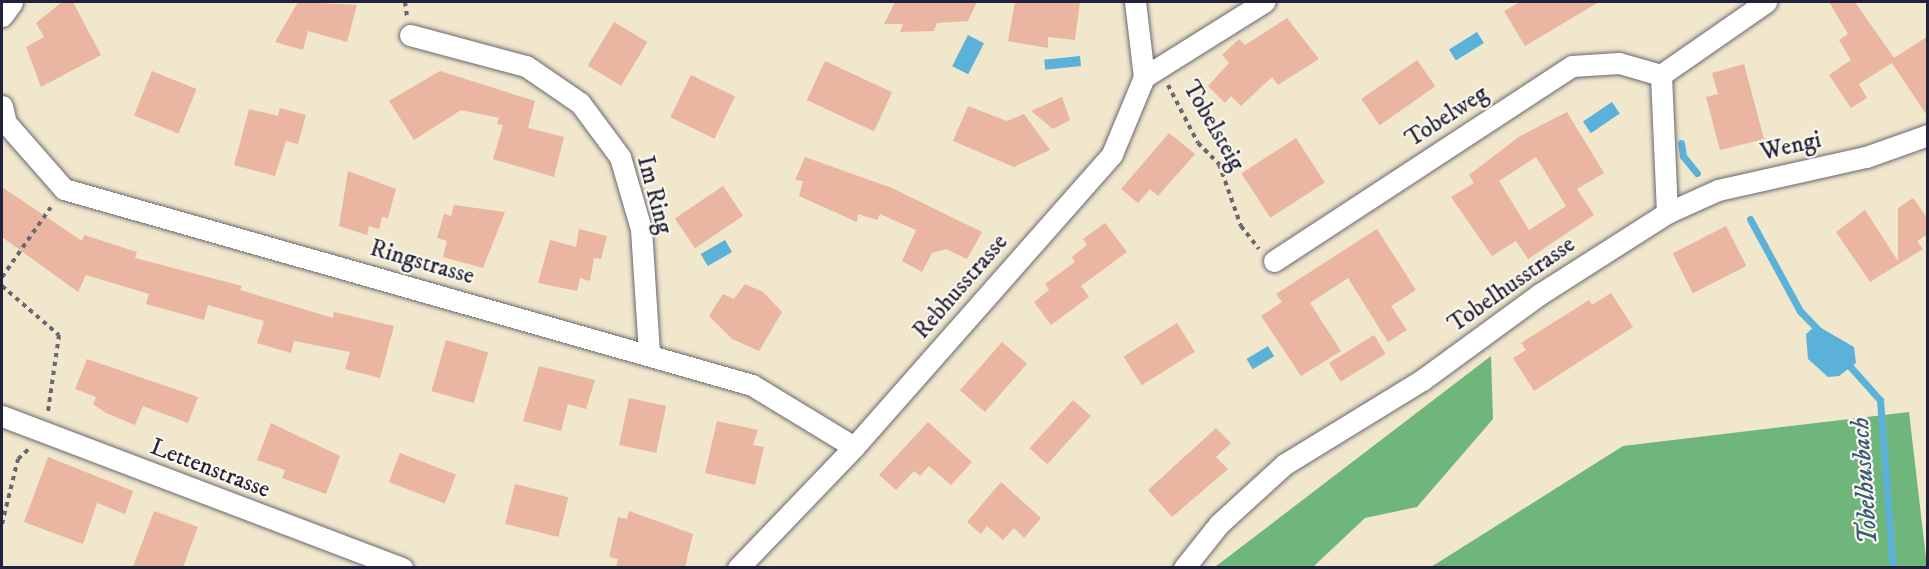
<!DOCTYPE html>
<html>
<head>
<meta charset="utf-8">
<style>
  body { margin:0 }
  #map { position:relative; width:1929px; height:569px; overflow:hidden; background:#f1e7cd; font-family:"IM FELL DW Pica",serif }
  div>[style] { position:absolute }
  .forest>* { inset:0; background:#6eb67b }
  .water>* { inset:0; background:#5cb1d9; transform-origin:0 0 }
  .stream>* { height:7px; margin:-3.5px; padding:0 3.5px; transform-origin:3.5px; border-radius:3.5px; background:#5cb1d9 }
  .building>* { inset:0; background:#eab5a1; transform-origin:0 0 }
  .path>* { height:4px; margin-top:-2px; transform-origin:0; background:repeating-linear-gradient(90deg,#6a676e 0 4.5px,transparent 0 9px) }
  .roads { filter:drop-shadow(0 0 2px #6a676e) drop-shadow(0 0 2px #6a676e) }
  .street>* { height:21px; margin:-10.5px; padding:0 10.5px; transform-origin:10.5px; border-radius:10.5px; background:#fff }
  span { translate:-50% -50%; white-space:nowrap; text-align:center; line-height:1.15; -webkit-text-stroke:4.5px #fbf7ec; paint-order:stroke }
  .street-label { font-size:24px; color:#22223b }
  .water-label { font-size:26px; color:#395b7a; font-style:italic }
  .frame { position:absolute; inset:0; border:3px solid #22223b; pointer-events:none }
</style>
</head>
<body>
<div id="map">
  <div class="forest">
    <div style="clip-path:polygon(1491px 356px,1493px 419px,1417px 507px,1365px 518px,1313px 567px,1215px 567px)"></div>
    <div style="clip-path:polygon(1909px 412px,1927px 567px,1431px 567px,1623px 446px)"></div>
  </div>
  <div class="water">
    <div style="left:1477px;top:32px;width:13px;height:33px;rotate:58deg"></div>
    <div style="left:968px;top:35px;width:18px;height:35px;rotate:27deg"></div>
    <div style="left:1080px;top:56px;width:10px;height:36px;rotate:84deg"></div>
    <div style="left:1612px;top:102px;width:14px;height:35px;rotate:56deg"></div>
    <div style="left:725px;top:240px;width:14px;height:28px;rotate:60deg"></div>
    <div style="clip-path:polygon(1816px 325px,1854px 347px,1856px 363px,1839px 376px,1828px 377px,1808px 359px,1806px 334px)"></div>
    <div style="left:1268px;top:346px;width:12px;height:25px;rotate:59deg"></div>
  </div>
  <div class="stream">
    <div style="left:1681px;top:143px;width:13px;rotate:81deg"></div>
    <div style="left:1683px;top:156px;width:22px;rotate:51deg"></div>
    <div style="left:1750px;top:219px;width:105px;rotate:61.5deg"></div>
    <div style="left:1800px;top:311px;width:28px;rotate:46deg"></div>
    <div style="left:1846px;top:362px;width:51px;rotate:48.2deg"></div>
    <div style="left:1880px;top:400px;width:169px;rotate:85.6deg"></div>
  </div>
  <div class="building">
    <div style="clip-path:polygon(62px 2px,73px 2px,101px 55px,41px 87px,26px 47px,44px 37px,36px 23px)"></div>
    <div style="clip-path:polygon(298px 2px,357px 5px,347px 42px,308px 31px,303px 50px,275px 42px)"></div>
    <div style="clip-path:polygon(895px 2px,977px 2px,968px 21px,937px 23px,934px 31px,900px 32px,903px 24px,884px 24px)"></div>
    <div style="clip-path:polygon(1015px 2px,1080px 2px,1075px 40px,1048px 37px,1048px 48px,1008px 41px)"></div>
    <div style="clip-path:polygon(1520px 2px,1599px 2px,1525px 46px,1504px 11px)"></div>
    <div style="clip-path:polygon(1829px 2px,1855px 2px,1894px 58px,1928px 36px,1928px 117px,1892px 63px,1859px 84px,1867px 98px,1851px 108px,1829px 75px,1851px 60px,1839px 40px,1848px 34px)"></div>
    <div style="clip-path:polygon(1287px 18px,1319px 59px,1278px 85px,1272px 77px,1241px 106px,1231px 96px,1225px 103px,1208px 86px,1229px 63px,1222px 55px,1239px 39px,1245px 45px)"></div>
    <div style="left:614px;top:22px;width:39px;height:51px;rotate:31deg"></div>
    <div style="left:1417px;top:60px;width:32px;height:68px;rotate:55deg"></div>
    <div style="left:825px;top:61px;width:74px;height:43px;rotate:25deg"></div>
    <div style="clip-path:polygon(1744px 64px,1764px 139px,1720px 150px,1706px 97px,1718px 94px,1712px 73px)"></div>
    <div style="left:152px;top:71px;width:48px;height:48px;rotate:22deg"></div>
    <div style="clip-path:polygon(440px 71px,535px 101px,528px 128px,564px 137px,554px 177px,493px 159px,503px 125px,497px 124px,499px 118px,461px 110px,414px 140px,389px 101px)"></div>
    <div style="left:691px;top:75px;width:49px;height:47px;rotate:26deg"></div>
    <div style="clip-path:polygon(1062px 97px,1070px 120px,1053px 129px,1031px 111px)"></div>
    <div style="clip-path:polygon(968px 106px,1007px 121px,1024px 114px,1050px 150px,1014px 167px,953px 141px)"></div>
    <div style="clip-path:polygon(280px 108px,306px 115px,298px 144px,286px 141px,275px 176px,234px 165px,249px 109px,278px 116px)"></div>
    <div style="clip-path:polygon(evenodd,1567px 112px,1604px 173px,1577px 189px,1594px 215px,1528px 259px,1516px 241px,1492px 256px,1451px 197px,1474px 183px,1469px 175px,1520px 136px,1567px 112px,1536px 157px,1566px 206px,1529px 230px,1499px 181px,1536px 157px)"></div>
    <div style="clip-path:polygon(1169px 133px,1195px 154px,1158px 196px,1150px 189px,1138px 203px,1121px 189px)"></div>
    <div style="left:1296px;top:138px;width:53px;height:65px;rotate:57deg"></div>
    <div style="clip-path:polygon(805px 157px,892px 188px,982px 232px,967px 259px,946px 249px,932px 253px,922px 272px,902px 261px,916px 230px,880px 214px,877px 220px,858px 214px,857px 222px,799px 196px,803px 181px,795px 180px)"></div>
    <div style="clip-path:polygon(348px 171px,396px 189px,388px 218px,382px 217px,379px 229px,369px 226px,367px 235px,339px 226px)"></div>
    <div style="left:723px;top:186px;width:36px;height:58px;rotate:56deg"></div>
    <div style="clip-path:polygon(2px 187px,82px 241px,84px 235px,137px 252px,135px 258px,242px 286px,240px 290px,333px 318px,334px 312px,394px 326px,380px 378px,345px 369px,350px 352px,294px 341px,291px 353px,257px 343px,264px 321px,208px 305px,204px 320px,146px 304px,149px 294px,86px 275px,78px 292px,2px 237px)"></div>
    <div style="clip-path:polygon(1913px 198px,1928px 219px,1928px 234px,1917px 241px,1923px 249px,1870px 282px,1836px 232px,1865px 210px,1898px 261px,1898px 208px)"></div>
    <div style="clip-path:polygon(454px 205px,505px 212px,483px 268px,443px 257px,447px 241px,437px 238px,444px 214px,451px 216px)"></div>
    <div style="clip-path:polygon(1105px 223px,1127px 252px,1081px 286px,1089px 297px,1051px 325px,1034px 302px,1049px 290px,1045px 284px,1075px 262px,1072px 257px,1087px 245px,1083px 239px)"></div>
    <div style="left:1726px;top:226px;width:45px;height:60px;rotate:63deg"></div>
    <div style="clip-path:polygon(579px 229px,607px 236px,601px 259px,594px 258px,590px 281px,580px 278px,577px 291px,538px 283px,550px 240px,576px 247px)"></div>
    <div style="clip-path:polygon(1377px 229px,1416px 290px,1391px 306px,1407px 330px,1388px 342px,1348px 278px,1310px 303px,1341px 351px,1301px 376px,1261px 316px,1282px 302px,1276px 294px)"></div>
    <div style="clip-path:polygon(745px 284px,763px 292px,782px 312px,759px 351px,732px 339px,709px 316px,723px 294px,734px 299px)"></div>
    <div style="clip-path:polygon(1611px 293px,1633px 327px,1534px 391px,1513px 358px,1526px 350px,1521px 343px,1589px 300px,1592px 305px)"></div>
    <div style="left:1177px;top:323px;width:34px;height:63px;rotate:58deg"></div>
    <div style="left:1374px;top:335px;width:22px;height:53px;rotate:58deg"></div>
    <div style="left:446px;top:340px;width:44px;height:53px;rotate:16deg"></div>
    <div style="left:1002px;top:342px;width:33px;height:64px;rotate:41deg"></div>
    <div style="clip-path:polygon(87px 359px,198px 397px,188px 423px,143px 406px,135px 425px,106px 413px,93px 404px,96px 397px,75px 389px)"></div>
    <div style="clip-path:polygon(539px 366px,595px 380px,586px 409px,568px 404px,561px 431px,523px 421px)"></div>
    <div style="left:629px;top:398px;width:38px;height:48px;rotate:12deg"></div>
    <div style="left:1073px;top:400px;width:24px;height:65px;rotate:42deg"></div>
    <div style="clip-path:polygon(717px 421px,758px 430px,753px 445px,764px 447px,755px 485px,705px 473px)"></div>
    <div style="clip-path:polygon(928px 422px,972px 462px,951px 485px,929px 466px,920px 476px,914px 471px,896px 490px,879px 475px)"></div>
    <div style="clip-path:polygon(271px 423px,340px 456px,326px 494px,282px 478px,285px 470px,257px 460px)"></div>
    <div style="clip-path:polygon(1216px 428px,1231px 443px,1216px 457px,1228px 469px,1172px 517px,1148px 490px)"></div>
    <div style="left:400px;top:453px;width:60px;height:31px;rotate:21deg"></div>
    <div style="clip-path:polygon(48px 457px,133px 491px,125px 514px,97px 503px,83px 544px,24px 522px)"></div>
    <div style="clip-path:polygon(1001px 482px,1041px 518px,1024px 538px,1014px 528px,1003px 540px,987px 526px,981px 534px,967px 522px)"></div>
    <div style="left:515px;top:484px;width:55px;height:41px;rotate:14deg"></div>
    <div style="clip-path:polygon(154px 511px,198px 527px,183px 567px,133px 567px)"></div>
    <div style="clip-path:polygon(629px 511px,693px 534px,685px 567px,616px 567px,618px 559px,609px 557px,618px 517px,627px 519px)"></div>
  </div>
  <div class="path">
    <div style="left:405px;top:2px;width:14px;rotate:82deg"></div>
    <div style="left:1168px;top:85px;width:65px;rotate:62.7deg"></div>
    <div style="left:1198px;top:143px;width:30px;rotate:45deg"></div>
    <div style="left:1219px;top:164px;width:66px;rotate:70.5deg"></div>
    <div style="left:1241px;top:226px;width:29px;rotate:52deg"></div>
    <div style="left:2px;top:277px;width:85px;rotate:-55deg"></div>
    <div style="left:2px;top:286px;width:75px;rotate:40.7deg"></div>
    <div style="left:59px;top:335px;width:77px;rotate:98.2deg"></div>
    <div style="left:2px;top:524px;width:67px;rotate:-76.2deg"></div>
    <div style="left:18px;top:459px;width:16px;rotate:-43deg"></div>
  </div>
  <div class="roads">
    <div class="street">
      <div style="left:2px;top:16px;width:17px;rotate:-54deg"></div>
      <div style="left:410px;top:35px;width:120px;rotate:15deg"></div>
      <div style="left:526px;top:66px;width:65px;rotate:34.4deg"></div>
      <div style="left:580px;top:103px;width:67px;rotate:53.5deg"></div>
      <div style="left:620px;top:157px;width:75px;rotate:73.7deg"></div>
      <div style="left:641px;top:229px;width:123px;rotate:86.3deg"></div>
      <div style="left:1144px;top:77px;width:142px;rotate:-32deg"></div>
      <div style="left:2px;top:106px;width:17px;rotate:77deg"></div>
      <div style="left:6px;top:123px;width:88px;rotate:48.7deg"></div>
      <div style="left:64px;top:189px;width:715px;rotate:15.9deg"></div>
      <div style="left:752px;top:385px;width:119px;rotate:31.3deg"></div>
      <div style="left:1667px;top:213px;width:56px;rotate:-24.3deg"></div>
      <div style="left:1718px;top:190px;width:152px;rotate:-12.6deg"></div>
      <div style="left:1866px;top:157px;width:66px;rotate:-19.5deg"></div>
      <div style="left:1274px;top:261px;width:356px;rotate:-33.2deg"></div>
      <div style="left:1572px;top:66px;width:47px;rotate:-3.7deg"></div>
      <div style="left:1619px;top:63px;width:44px;rotate:15.9deg"></div>
      <div style="left:2px;top:416px;width:428px;rotate:20.8deg"></div>
      <div style="left:738px;top:568px;width:168px;rotate:-46.2deg"></div>
      <div style="left:854px;top:447px;width:390px;rotate:-48.6deg"></div>
      <div style="left:1112px;top:154px;width:83px;rotate:-67.4deg"></div>
      <div style="left:1144px;top:77px;width:76px;rotate:-96.8deg"></div>
      <div style="left:1184px;top:568px;width:56px;rotate:-51.5deg"></div>
      <div style="left:1219px;top:524px;width:89px;rotate:-42.3deg"></div>
      <div style="left:1285px;top:464px;width:161px;rotate:-31.5deg"></div>
      <div style="left:1422px;top:380px;width:146px;rotate:-36.1deg"></div>
      <div style="left:1540px;top:294px;width:151px;rotate:-32.5deg"></div>
      <div style="left:1667px;top:213px;width:138px;rotate:-92.5deg"></div>
      <div style="left:1661px;top:75px;width:128px;rotate:-34.8deg"></div>
    </div>
  </div>
  <div class="street-label">
    <span style="left:1447px;top:117px;rotate:-33deg">Tobelweg</span>
    <span style="left:1213px;top:126px;rotate:60deg">Tobelsteig</span>
    <span style="left:1791px;top:147px;rotate:-13deg">Wengi</span>
    <span style="left:654px;top:195px;rotate:75deg">Im Ring</span>
    <span style="left:422px;top:263px;rotate:16deg">Ringstrasse</span>
    <span style="left:1512px;top:285px;rotate:-35deg">Tobelhusstrasse</span>
    <span style="left:961px;top:287px;rotate:-49deg">Rebhusstrasse</span>
    <span style="left:210px;top:469px;rotate:21deg">Lettenstrasse</span>
  </div>
  <div class="water-label">
    <span style="left:1865px;top:481px;rotate:-94deg">Tobelhusbach</span>
  </div>
  <div class="frame"></div>
</div>
</body>
</html>
